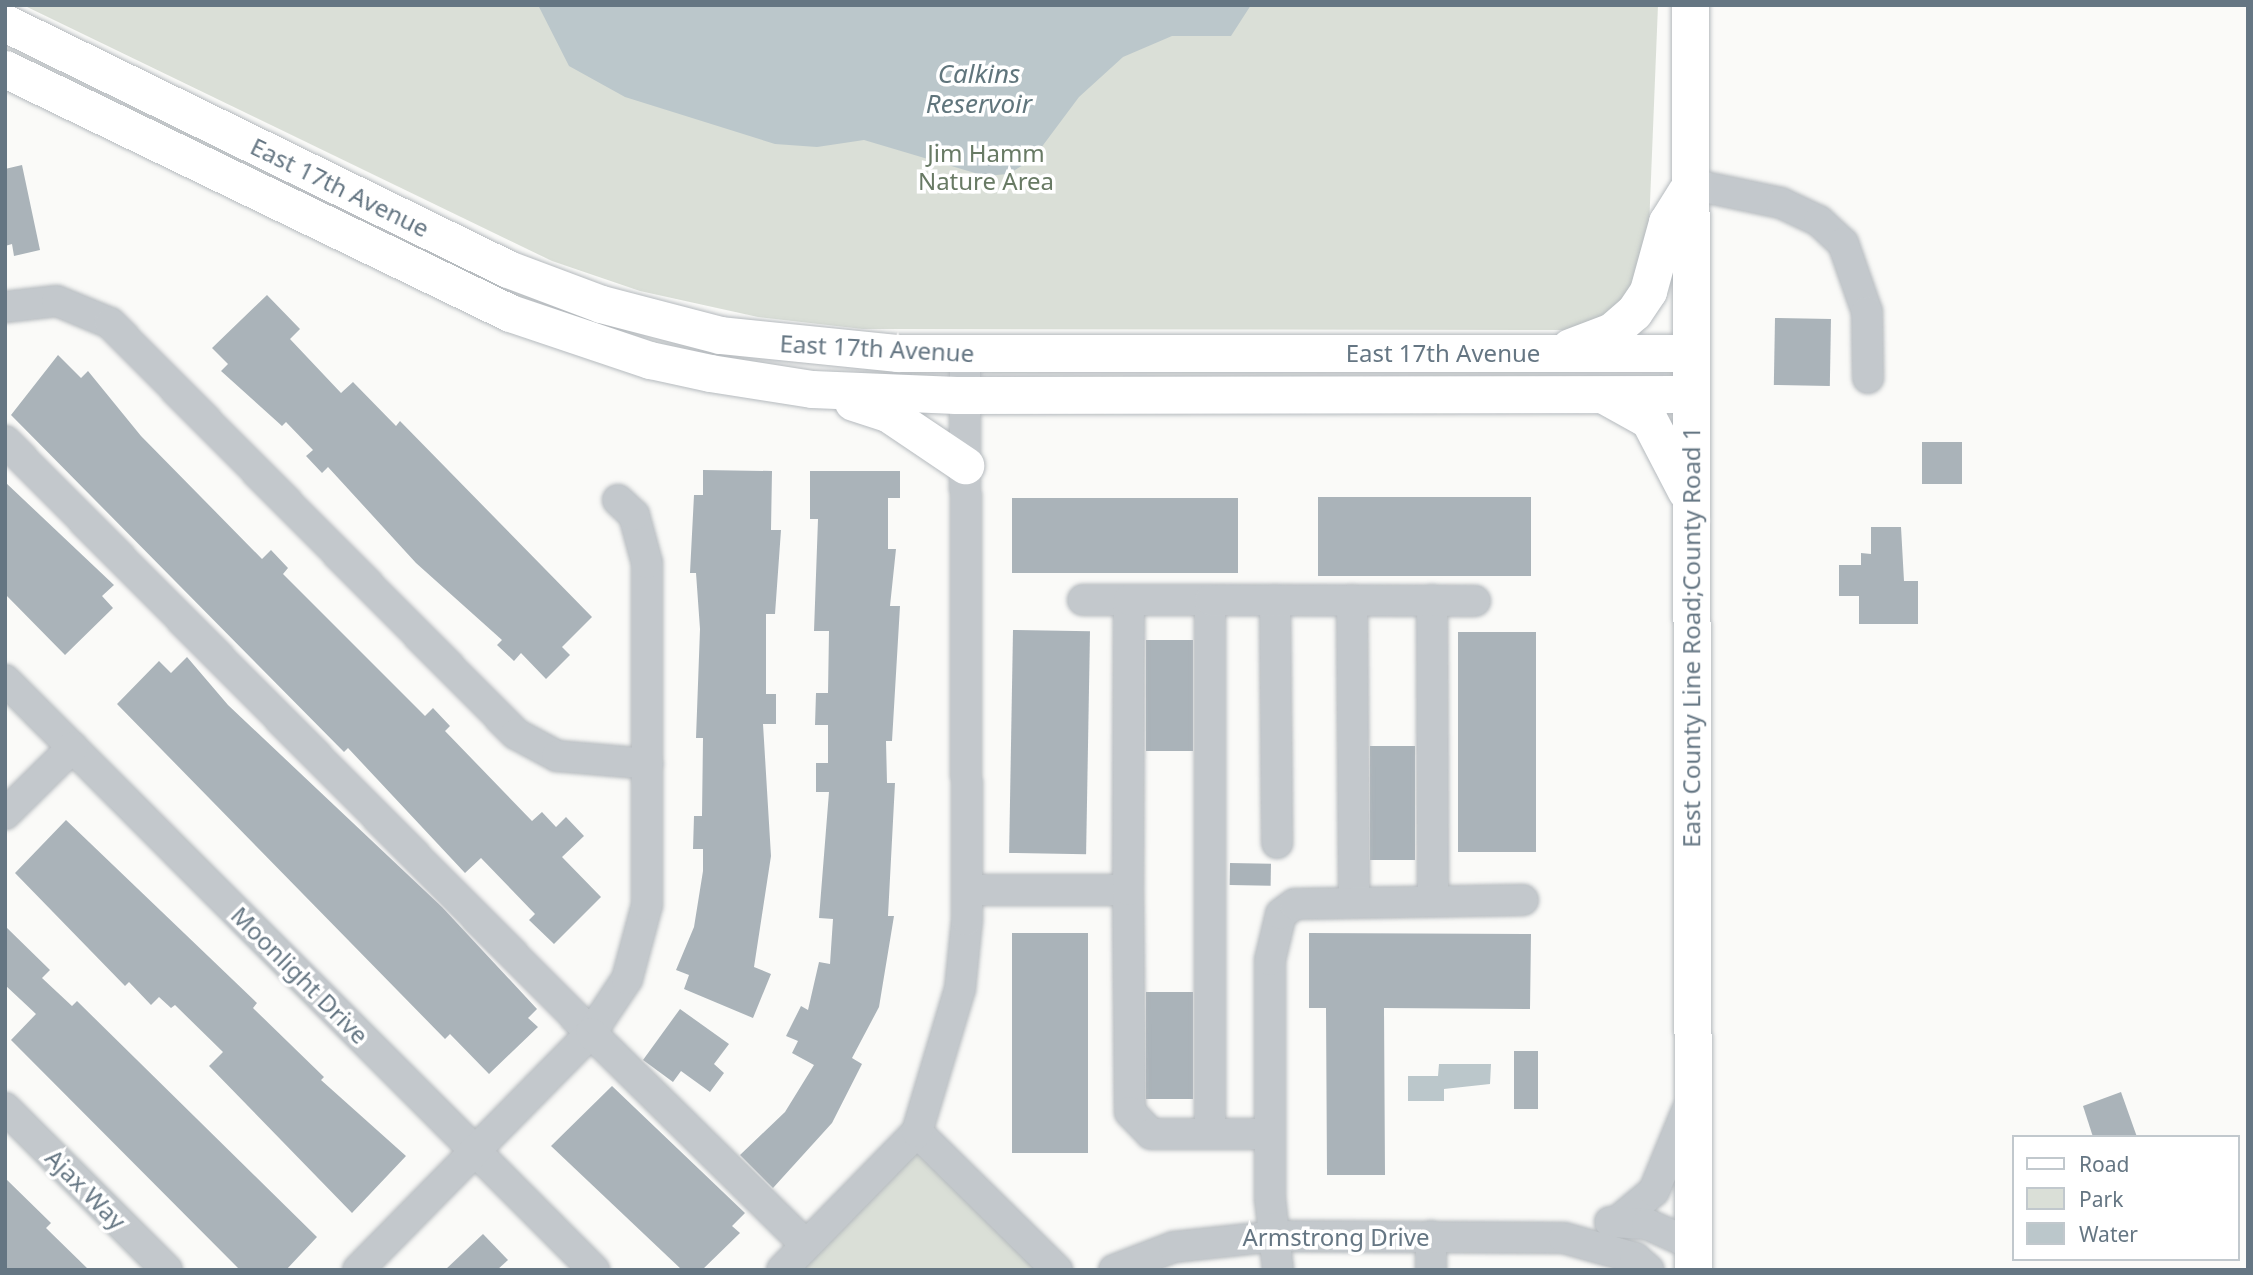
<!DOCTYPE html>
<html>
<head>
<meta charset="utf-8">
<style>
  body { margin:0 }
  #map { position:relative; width:2253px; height:1275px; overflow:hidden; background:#fafaf8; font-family:"Noto Sans",sans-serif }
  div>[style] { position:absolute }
  .green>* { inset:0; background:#dadfd7 }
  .water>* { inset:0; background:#bbc7cb }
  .building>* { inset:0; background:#aab3b9; transform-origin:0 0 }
  .roads { filter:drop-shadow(0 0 2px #b5babe) drop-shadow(0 0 2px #b5babe) }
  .minor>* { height:30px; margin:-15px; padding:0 15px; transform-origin:15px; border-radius:15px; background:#c3c8cc }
  .major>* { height:37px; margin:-18.5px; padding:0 18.5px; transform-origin:18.5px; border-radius:18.5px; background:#fff }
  span { translate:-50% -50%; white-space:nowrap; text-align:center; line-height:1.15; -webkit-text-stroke:7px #fff; paint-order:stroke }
  .park-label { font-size:24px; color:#687a64 }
  .street-label { font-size:24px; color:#657683 }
  .water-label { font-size:26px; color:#60757c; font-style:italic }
  .frame { position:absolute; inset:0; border:7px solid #657683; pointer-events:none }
  .legend { position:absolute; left:2012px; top:1135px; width:228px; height:126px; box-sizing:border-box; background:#fff; border:2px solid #c1c8cd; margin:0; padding:9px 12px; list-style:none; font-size:21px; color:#657683 }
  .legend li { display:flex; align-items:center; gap:14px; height:35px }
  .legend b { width:35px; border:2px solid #c1c8cd }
</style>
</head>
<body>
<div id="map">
  <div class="green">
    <div style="clip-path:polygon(23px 5px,1658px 5px,1648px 252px,1631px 293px,1609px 315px,1566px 330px,863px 329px,758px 317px,640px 291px,552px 261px)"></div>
    <div style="clip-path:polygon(917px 1132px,1057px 1270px,782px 1270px)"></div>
  </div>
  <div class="water">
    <div style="clip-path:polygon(538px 5px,1251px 5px,1231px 36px,1172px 36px,1123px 57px,1079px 97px,1032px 160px,1008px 174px,985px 176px,864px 140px,817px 147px,775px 144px,625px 97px,569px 66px)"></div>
    <div style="clip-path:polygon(1439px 1064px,1491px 1064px,1490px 1084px,1444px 1089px,1444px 1101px,1408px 1101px,1408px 1076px,1438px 1076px)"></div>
  </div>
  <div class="building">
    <div style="clip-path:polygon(22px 165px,40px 250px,14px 256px,12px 244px,5px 246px,5px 169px)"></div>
    <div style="clip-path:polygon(267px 295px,300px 329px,290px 339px,341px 393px,353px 382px,396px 426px,400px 421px,592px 617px,562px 647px,570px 655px,546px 679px,521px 653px,514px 661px,497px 645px,502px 640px,416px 563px,328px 467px,322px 473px,306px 456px,313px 450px,286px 422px,282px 426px,221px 371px,228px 364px,212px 348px)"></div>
    <div style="left:1775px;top:318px;width:56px;height:67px;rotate:1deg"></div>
    <div style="clip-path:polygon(58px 355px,81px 378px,88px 371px,141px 436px,262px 559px,271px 550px,288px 568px,283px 574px,425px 716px,433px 708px,450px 726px,445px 731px,532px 821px,542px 812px,556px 827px,566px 817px,584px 836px,562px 857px,601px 897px,554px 944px,529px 920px,535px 914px,481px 858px,465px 873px,348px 748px,344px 752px,11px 415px)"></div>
    <div style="left:1922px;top:442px;width:40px;height:42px"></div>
    <div style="clip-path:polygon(703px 470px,772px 471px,771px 530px,781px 530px,775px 614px,766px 614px,766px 694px,776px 694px,776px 724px,763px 724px,771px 856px,754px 967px,771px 974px,753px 1018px,684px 989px,689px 975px,676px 970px,694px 927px,703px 871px,703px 849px,693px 849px,694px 816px,702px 816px,703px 738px,696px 738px,700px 629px,696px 573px,690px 573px,694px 495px,703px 495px)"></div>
    <div style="clip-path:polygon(810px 471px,900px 471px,900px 498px,888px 498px,888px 549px,896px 549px,890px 606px,900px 606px,892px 741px,886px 741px,887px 783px,895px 783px,888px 916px,894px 916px,879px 1007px,852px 1058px,862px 1064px,832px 1123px,773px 1188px,740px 1155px,785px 1112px,814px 1065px,792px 1053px,798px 1041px,786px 1036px,801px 1006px,808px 1010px,819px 962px,830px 964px,833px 919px,819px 918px,829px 792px,816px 792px,816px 763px,828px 763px,828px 725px,815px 725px,816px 693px,828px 693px,829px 631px,814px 631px,818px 519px,810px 519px)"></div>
    <div style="clip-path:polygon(5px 482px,114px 585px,102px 596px,113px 608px,65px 655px,5px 594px)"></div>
    <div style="left:1318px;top:497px;width:213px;height:79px"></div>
    <div style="left:1012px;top:498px;width:226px;height:75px"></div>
    <div style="clip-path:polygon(1871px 527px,1901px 527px,1904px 581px,1918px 581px,1918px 624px,1859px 624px,1859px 596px,1839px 596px,1839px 565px,1861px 565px,1861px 553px,1871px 554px)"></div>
    <div style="left:1013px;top:630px;width:77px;height:223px;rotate:1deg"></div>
    <div style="left:1458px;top:632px;width:78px;height:220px"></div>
    <div style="left:1193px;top:640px;width:111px;height:47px;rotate:90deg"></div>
    <div style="clip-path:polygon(187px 657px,228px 705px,442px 907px,537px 1009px,528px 1018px,538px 1027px,489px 1074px,450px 1034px,445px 1039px,117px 704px,159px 661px,171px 673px)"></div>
    <div style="left:1370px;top:746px;width:45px;height:114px"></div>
    <div style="clip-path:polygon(66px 820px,257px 1003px,253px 1008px,324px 1077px,321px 1080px,406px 1156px,352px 1213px,209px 1066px,223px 1052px,175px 1005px,171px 1008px,159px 997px,151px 1005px,129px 982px,125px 986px,15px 873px)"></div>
    <div style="left:1230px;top:863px;width:41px;height:22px;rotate:1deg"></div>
    <div style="clip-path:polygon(5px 926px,50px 970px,42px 978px,72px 1006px,77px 1001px,317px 1237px,286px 1270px,240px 1270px,11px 1040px,36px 1014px,5px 985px)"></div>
    <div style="left:1012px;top:933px;width:76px;height:220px"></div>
    <div style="clip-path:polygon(1309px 933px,1531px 934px,1530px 1009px,1384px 1008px,1385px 1175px,1327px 1175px,1326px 1008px,1309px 1008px)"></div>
    <div style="left:1146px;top:992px;width:47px;height:107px"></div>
    <div style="clip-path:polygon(680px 1009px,729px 1044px,714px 1064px,724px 1073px,710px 1092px,681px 1071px,673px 1082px,643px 1060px)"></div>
    <div style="left:1514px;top:1051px;width:24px;height:58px"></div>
    <div style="clip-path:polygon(612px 1086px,745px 1213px,732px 1226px,740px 1233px,702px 1270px,682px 1270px,551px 1146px)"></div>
    <div style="clip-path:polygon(2121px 1092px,2137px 1137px,2093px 1137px,2083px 1106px)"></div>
    <div style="clip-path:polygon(5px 1178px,51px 1223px,46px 1228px,89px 1270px,5px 1270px)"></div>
    <div style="clip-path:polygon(483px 1234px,508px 1260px,497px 1270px,445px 1270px)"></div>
  </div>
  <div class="roads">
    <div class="minor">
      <div style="left:1690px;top:184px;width:93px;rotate:11.8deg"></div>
      <div style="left:1781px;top:203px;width:42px;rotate:25.3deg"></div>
      <div style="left:1819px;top:221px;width:33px;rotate:43deg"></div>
      <div style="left:1843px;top:243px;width:73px;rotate:70.8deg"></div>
      <div style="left:1867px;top:312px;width:66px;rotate:89.1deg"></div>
      <div style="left:5px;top:307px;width:52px;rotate:-6.6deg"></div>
      <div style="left:57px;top:301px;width:57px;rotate:22.5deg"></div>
      <div style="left:110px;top:323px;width:578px;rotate:45.35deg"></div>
      <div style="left:516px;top:734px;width:47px;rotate:28.2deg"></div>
      <div style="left:557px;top:756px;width:91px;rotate:5deg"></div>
      <div style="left:5px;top:441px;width:833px;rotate:45.29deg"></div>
      <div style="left:591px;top:1033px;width:65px;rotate:-56.3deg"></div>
      <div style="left:627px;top:979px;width:77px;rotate:-74.9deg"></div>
      <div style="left:647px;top:905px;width:342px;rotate:-90deg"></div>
      <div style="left:647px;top:563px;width:50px;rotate:-105.2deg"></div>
      <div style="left:634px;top:515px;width:22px;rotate:-137deg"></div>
      <div style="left:1083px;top:600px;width:46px"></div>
      <div style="left:1275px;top:600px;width:243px;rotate:89.5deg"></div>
      <div style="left:1352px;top:600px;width:302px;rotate:89.6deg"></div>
      <div style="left:1432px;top:600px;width:301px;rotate:89.8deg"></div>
      <div style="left:5px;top:680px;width:834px;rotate:45.05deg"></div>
      <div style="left:5px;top:814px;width:95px;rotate:-44.6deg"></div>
      <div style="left:967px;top:890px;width:161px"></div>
      <div style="left:1128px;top:890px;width:222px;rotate:89.5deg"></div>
      <div style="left:1130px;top:1112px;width:30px;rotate:46deg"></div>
      <div style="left:1151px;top:1134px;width:119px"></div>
      <div style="left:1128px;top:890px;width:290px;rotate:-89.8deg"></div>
      <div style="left:1129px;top:600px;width:81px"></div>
      <div style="left:5px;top:1108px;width:229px;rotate:45deg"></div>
      <div style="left:917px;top:1132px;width:197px;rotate:44.6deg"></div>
      <div style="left:1210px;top:1134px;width:534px;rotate:-90deg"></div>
      <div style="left:1210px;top:600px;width:265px;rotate:0.2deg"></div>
      <div style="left:1619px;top:1220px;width:45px;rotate:-39.6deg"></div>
      <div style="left:1654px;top:1191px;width:97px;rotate:-67.7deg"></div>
      <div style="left:1610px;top:1222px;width:37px;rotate:3deg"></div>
      <div style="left:1647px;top:1224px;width:51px;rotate:24.5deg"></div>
      <div style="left:1431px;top:1236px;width:34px;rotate:90deg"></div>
      <div style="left:358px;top:1270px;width:332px;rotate:-45.5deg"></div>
      <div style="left:591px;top:1033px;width:302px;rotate:44.6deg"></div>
      <div style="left:782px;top:1270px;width:193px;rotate:-45.6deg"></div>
      <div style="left:917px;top:1132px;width:149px;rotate:-73.3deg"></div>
      <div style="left:960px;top:989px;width:69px;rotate:-84.2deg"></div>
      <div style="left:967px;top:920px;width:567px;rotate:-90.2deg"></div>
      <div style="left:1114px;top:1270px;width:64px;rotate:-21deg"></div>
      <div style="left:1174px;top:1247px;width:104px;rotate:-6.1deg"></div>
      <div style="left:1277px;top:1236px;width:287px;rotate:0.4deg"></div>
      <div style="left:1564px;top:1238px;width:74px;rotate:15.7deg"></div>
      <div style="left:1635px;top:1258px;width:18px;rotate:41deg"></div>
      <div style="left:1278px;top:1270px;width:71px;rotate:-96.4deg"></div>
      <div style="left:1270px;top:1199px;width:239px;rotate:-90deg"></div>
      <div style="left:1270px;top:960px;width:47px;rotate:-76.6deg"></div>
      <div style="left:1281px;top:914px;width:17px;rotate:-36deg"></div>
      <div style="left:1295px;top:904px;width:228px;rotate:-1deg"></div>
    </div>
    <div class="major">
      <div style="left:1690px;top:5px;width:1265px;rotate:89.86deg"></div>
      <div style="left:5px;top:23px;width:560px;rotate:26.06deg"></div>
      <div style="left:508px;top:269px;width:99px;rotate:20.6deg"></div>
      <div style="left:601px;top:304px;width:123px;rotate:14.6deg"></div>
      <div style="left:720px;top:335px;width:178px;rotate:5.8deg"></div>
      <div style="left:897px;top:353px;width:793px"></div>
      <div style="left:5px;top:69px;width:561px;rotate:25.79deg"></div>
      <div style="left:510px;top:313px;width:148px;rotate:18.6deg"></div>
      <div style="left:650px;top:360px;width:61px;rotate:12.2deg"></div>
      <div style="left:710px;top:373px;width:103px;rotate:8.9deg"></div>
      <div style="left:812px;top:389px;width:144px;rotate:2.4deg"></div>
      <div style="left:956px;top:395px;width:734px;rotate:-0.08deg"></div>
      <div style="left:1570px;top:347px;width:45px;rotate:-20.9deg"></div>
      <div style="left:1612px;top:331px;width:29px;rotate:-41deg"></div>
      <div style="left:1634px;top:312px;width:25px;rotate:-56deg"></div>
      <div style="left:1648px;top:291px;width:72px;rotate:-74.6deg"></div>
      <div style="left:1667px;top:222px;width:36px;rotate:-58deg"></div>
      <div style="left:1606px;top:396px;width:49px;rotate:29.2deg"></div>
      <div style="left:1649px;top:420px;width:80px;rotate:62.5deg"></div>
      <div style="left:853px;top:402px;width:38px;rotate:18deg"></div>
      <div style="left:889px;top:414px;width:92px;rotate:33.9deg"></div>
    </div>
  </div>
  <div class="park-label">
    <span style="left:986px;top:167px">Jim Hamm<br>Nature Area</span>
  </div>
  <div class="street-label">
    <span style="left:340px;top:187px;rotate:26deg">East 17th Avenue</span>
    <span style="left:877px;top:348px;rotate:3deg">East 17th Avenue</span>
    <span style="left:1443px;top:353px">East 17th Avenue</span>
    <span style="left:1691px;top:637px;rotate:-90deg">East County Line Road;County Road 1</span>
    <span style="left:300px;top:975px;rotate:45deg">Moonlight Drive</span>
    <span style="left:86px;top:1189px;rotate:45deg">Ajax Way</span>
    <span style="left:1336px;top:1237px">Armstrong Drive</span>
  </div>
  <div class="water-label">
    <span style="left:979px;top:89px">Calkins<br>Reservoir</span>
  </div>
  <div class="frame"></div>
  <ul class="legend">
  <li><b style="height:9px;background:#fff"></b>Road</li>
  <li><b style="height:19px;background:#dadfd7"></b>Park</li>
  <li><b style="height:19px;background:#bbc7cb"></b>Water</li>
  </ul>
</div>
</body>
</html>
